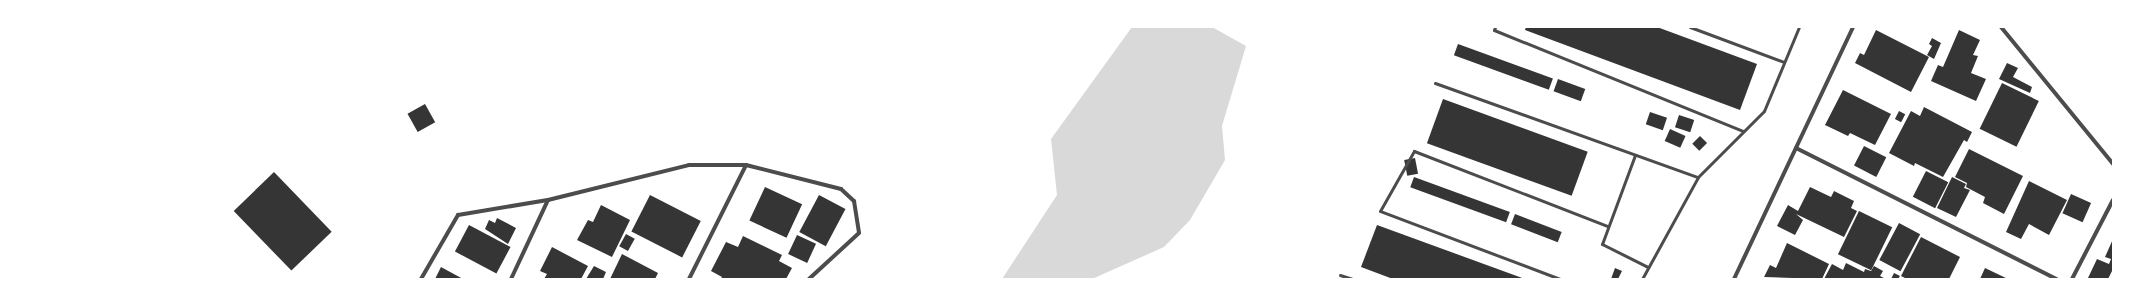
<!DOCTYPE html>
<html>
<head>
<meta charset="utf-8">
<style>
  body { margin:0 }
  #map { position:relative; width:2140px; height:306px; overflow:hidden; background:#fff; font-family:"Space Grotesk",sans-serif }
  div>[style] { position:absolute }
  .water>* { inset:0; background:#d9d9d9 }
  .building>* { inset:0; background:#353535; transform-origin:0 0 }
  .service>* { height:3px; margin:-1.5px; padding:0 1.5px; transform-origin:1.5px; border-radius:1.5px; background:#4c4c4c }
  .minor>* { height:4px; margin:-2px; padding:0 2px; transform-origin:2px; border-radius:2px; background:#4c4c4c }
  span { translate:-50% -50%; white-space:nowrap; text-align:center; line-height:1.15; -webkit-text-stroke:3.5px #fff; paint-order:stroke }
  .frame { position:absolute; inset:0; border:28px solid #fff; pointer-events:none }
</style>
</head>
<body>
<div id="map">
  <div class="water">
    <div style="clip-path:polygon(1132px 27px,1212px 27px,1246px 46px,1222px 126px,1225px 160px,1190px 220px,1164px 247px,1092px 279px,1002px 279px,1057px 195px,1051px 139px)"></div>
  </div>
  <div class="building">
    <div style="clip-path:polygon(1526px 27px,1657px 27px,1757px 64px,1740px 110px,1525px 30px)"></div>
    <div style="clip-path:polygon(1876px 30px,1929px 57px,1911px 92px,1855px 63px,1860px 53px,1864px 55px)"></div>
    <div style="clip-path:polygon(1959px 30px,1980px 40px,1973px 55px,1978px 56px,1971px 73px,1986px 79px,1976px 101px,1931px 81px,1938px 65px,1943px 67px)"></div>
    <div style="clip-path:polygon(1932px 38px,1941px 43px,1934px 59px,1927px 55px,1932px 46px,1929px 44px)"></div>
    <div style="left:1458px;top:44px;width:101px;height:12px;rotate:20deg"></div>
    <div style="clip-path:polygon(2007px 63px,2018px 68px,2013px 77px,2032px 87px,2030px 93px,1999px 79px)"></div>
    <div style="left:1558px;top:79px;width:29px;height:13px;rotate:20deg"></div>
    <div style="left:2002px;top:83px;width:41px;height:51px;rotate:26deg"></div>
    <div style="clip-path:polygon(1843px 90px,1891px 114px,1875px 145px,1850px 133px,1848px 136px,1825px 125px)"></div>
    <div style="left:1443px;top:99px;width:154px;height:47px;rotate:20deg"></div>
    <div style="left:425px;top:104px;width:21px;height:20px;rotate:61deg"></div>
    <div style="clip-path:polygon(1924px 107px,1972px 132px,1967px 142px,1964px 140px,1943px 177px,1915px 163px,1914px 166px,1889px 153px,1911px 111px,1920px 116px)"></div>
    <div style="left:1899px;top:111px;width:7px;height:9px;rotate:27deg"></div>
    <div style="left:1650px;top:112px;width:18px;height:13px;rotate:19deg"></div>
    <div style="left:1679px;top:115px;width:16px;height:13px;rotate:18deg"></div>
    <div style="left:1670px;top:129px;width:17px;height:13px;rotate:24deg"></div>
    <div style="left:1700px;top:136px;width:10px;height:11px;rotate:45deg"></div>
    <div style="left:1864px;top:146px;width:25px;height:22px;rotate:27deg"></div>
    <div style="clip-path:polygon(1969px 149px,2023px 176px,2004px 214px,1983px 203px,1985px 197px,1966px 187px,1967px 183px,1955px 177px)"></div>
    <div style="left:1415px;top:158px;width:16px;height:11px;rotate:79deg"></div>
    <div style="left:1926px;top:171px;width:25px;height:29px;rotate:27deg"></div>
    <div style="left:274px;top:172px;width:83px;height:56px;rotate:46deg"></div>
    <div style="left:1414px;top:177px;width:102px;height:11px;rotate:20deg"></div>
    <div style="clip-path:polygon(1952px 177px,1966px 184px,1964px 188px,1970px 190px,1956px 217px,1937px 208px)"></div>
    <div style="clip-path:polygon(2029px 181px,2067px 200px,2049px 235px,2029px 224px,2021px 239px,2006px 232px)"></div>
    <div style="left:765px;top:187px;width:41px;height:37px;rotate:25deg"></div>
    <div style="clip-path:polygon(1810px 187px,1831px 197px,1834px 191px,1854px 201px,1851px 208px,1857px 211px,1844px 237px,1796px 214px,1803px 220px,1795px 235px,1777px 226px,1788px 205px,1798px 211px)"></div>
    <div style="left:2071px;top:194px;width:22px;height:21px;rotate:24deg"></div>
    <div style="left:650px;top:195px;width:57px;height:41px;rotate:27deg"></div>
    <div style="left:819px;top:195px;width:30px;height:42px;rotate:28deg"></div>
    <div style="clip-path:polygon(601px 205px,630px 220px,612px 257px,577px 240px,588px 220px,593px 222px)"></div>
    <div style="left:1859px;top:211px;width:37px;height:48px;rotate:26deg"></div>
    <div style="left:1515px;top:214px;width:50px;height:11px;rotate:21deg"></div>
    <div style="clip-path:polygon(497px 218px,516px 228px,508px 244px,485px 229px,489px 220px,495px 223px)"></div>
    <div style="left:1899px;top:223px;width:24px;height:42px;rotate:28deg"></div>
    <div style="left:469px;top:225px;width:47px;height:30px;rotate:28deg"></div>
    <div style="clip-path:polygon(1377px 225px,1525px 279px,1393px 279px,1361px 267px)"></div>
    <div style="left:626px;top:234px;width:10px;height:14px;rotate:29deg"></div>
    <div style="left:797px;top:235px;width:21px;height:21px;rotate:25deg"></div>
    <div style="clip-path:polygon(743px 236px,782px 255px,779px 261px,792px 268px,786px 279px,721px 279px,722px 277px,711px 271px,726px 242px,738px 247px)"></div>
    <div style="clip-path:polygon(1921px 237px,1960px 257px,1949px 279px,1907px 279px,1901px 276px)"></div>
    <div style="clip-path:polygon(2113px 239px,2113px 269px,2108px 279px,2088px 278px,2097px 259px,2109px 264px,2111px 259px,2105px 257px)"></div>
    <div style="clip-path:polygon(1787px 243px,1829px 264px,1822px 279px,1764px 277px,1770px 265px,1776px 268px)"></div>
    <div style="clip-path:polygon(552px 247px,588px 266px,581px 279px,544px 279px,547px 274px,540px 271px)"></div>
    <div style="clip-path:polygon(622px 254px,658px 273px,655px 279px,610px 279px)"></div>
    <div style="clip-path:polygon(1846px 263px,1864px 272px,1865px 269px,1871px 271px,1874px 266px,1883px 271px,1880px 276px,1886px 279px,1824px 279px,1832px 264px,1843px 270px)"></div>
    <div style="clip-path:polygon(594px 266px,606px 272px,603px 279px,586px 279px)"></div>
    <div style="clip-path:polygon(441px 267px,463px 279px,435px 279px)"></div>
    <div style="clip-path:polygon(1615px 268px,1622px 271px,1618px 279px,1611px 279px)"></div>
    <div style="clip-path:polygon(1985px 268px,2008px 279px,1980px 279px)"></div>
    <div style="clip-path:polygon(1894px 273px,1900px 276px,1898px 279px,1891px 279px)"></div>
  </div>
  <div class="service">
    <div style="left:1495px;top:27px;width:3px;rotate:108deg"></div>
    <div style="left:1494px;top:30px;width:269px;rotate:22.1deg"></div>
    <div style="left:1690px;top:27px;width:100px;rotate:20.4deg"></div>
    <div style="left:1435px;top:83px;width:279px;rotate:19.7deg"></div>
    <div style="left:1635px;top:155px;width:95px;rotate:110.3deg"></div>
    <div style="left:1602px;top:244px;width:51px;rotate:26.6deg"></div>
    <div style="left:1340px;top:275px;width:13px;rotate:18deg"></div>
    <div style="left:1560px;top:279px;width:192px;rotate:-159.3deg"></div>
    <div style="left:1380px;top:211px;width:69px;rotate:-60.5deg"></div>
    <div style="left:1414px;top:151px;width:207px;rotate:21.2deg"></div>
    <div style="left:1642px;top:279px;width:116px;rotate:-61.2deg"></div>
    <div style="left:1698px;top:177px;width:93px;rotate:-45deg"></div>
    <div style="left:1764px;top:111px;width:91px;rotate:-67.4deg"></div>
  </div>
  <div class="minor">
    <div style="left:2001px;top:27px;width:177px;rotate:50.7deg"></div>
    <div style="left:1796px;top:148px;width:292px;rotate:26.7deg"></div>
    <div style="left:421px;top:279px;width:74px;rotate:-60deg"></div>
    <div style="left:458px;top:215px;width:91px;rotate:-9.5deg"></div>
    <div style="left:548px;top:200px;width:145px;rotate:-13.9deg"></div>
    <div style="left:689px;top:165px;width:57px"></div>
    <div style="left:746px;top:165px;width:98px;rotate:14.2deg"></div>
    <div style="left:841px;top:189px;width:18px;rotate:43deg"></div>
    <div style="left:854px;top:201px;width:32px;rotate:81deg"></div>
    <div style="left:859px;top:233px;width:68px;rotate:137.4deg"></div>
    <div style="left:511px;top:279px;width:87px;rotate:-64.9deg"></div>
    <div style="left:689px;top:279px;width:127px;rotate:-63.4deg"></div>
    <div style="left:1734px;top:279px;width:279px;rotate:-64.7deg"></div>
    <div style="left:2072px;top:279px;width:89px;rotate:-62.6deg"></div>
  </div>
  <div class="frame"></div>
</div>
</body>
</html>
